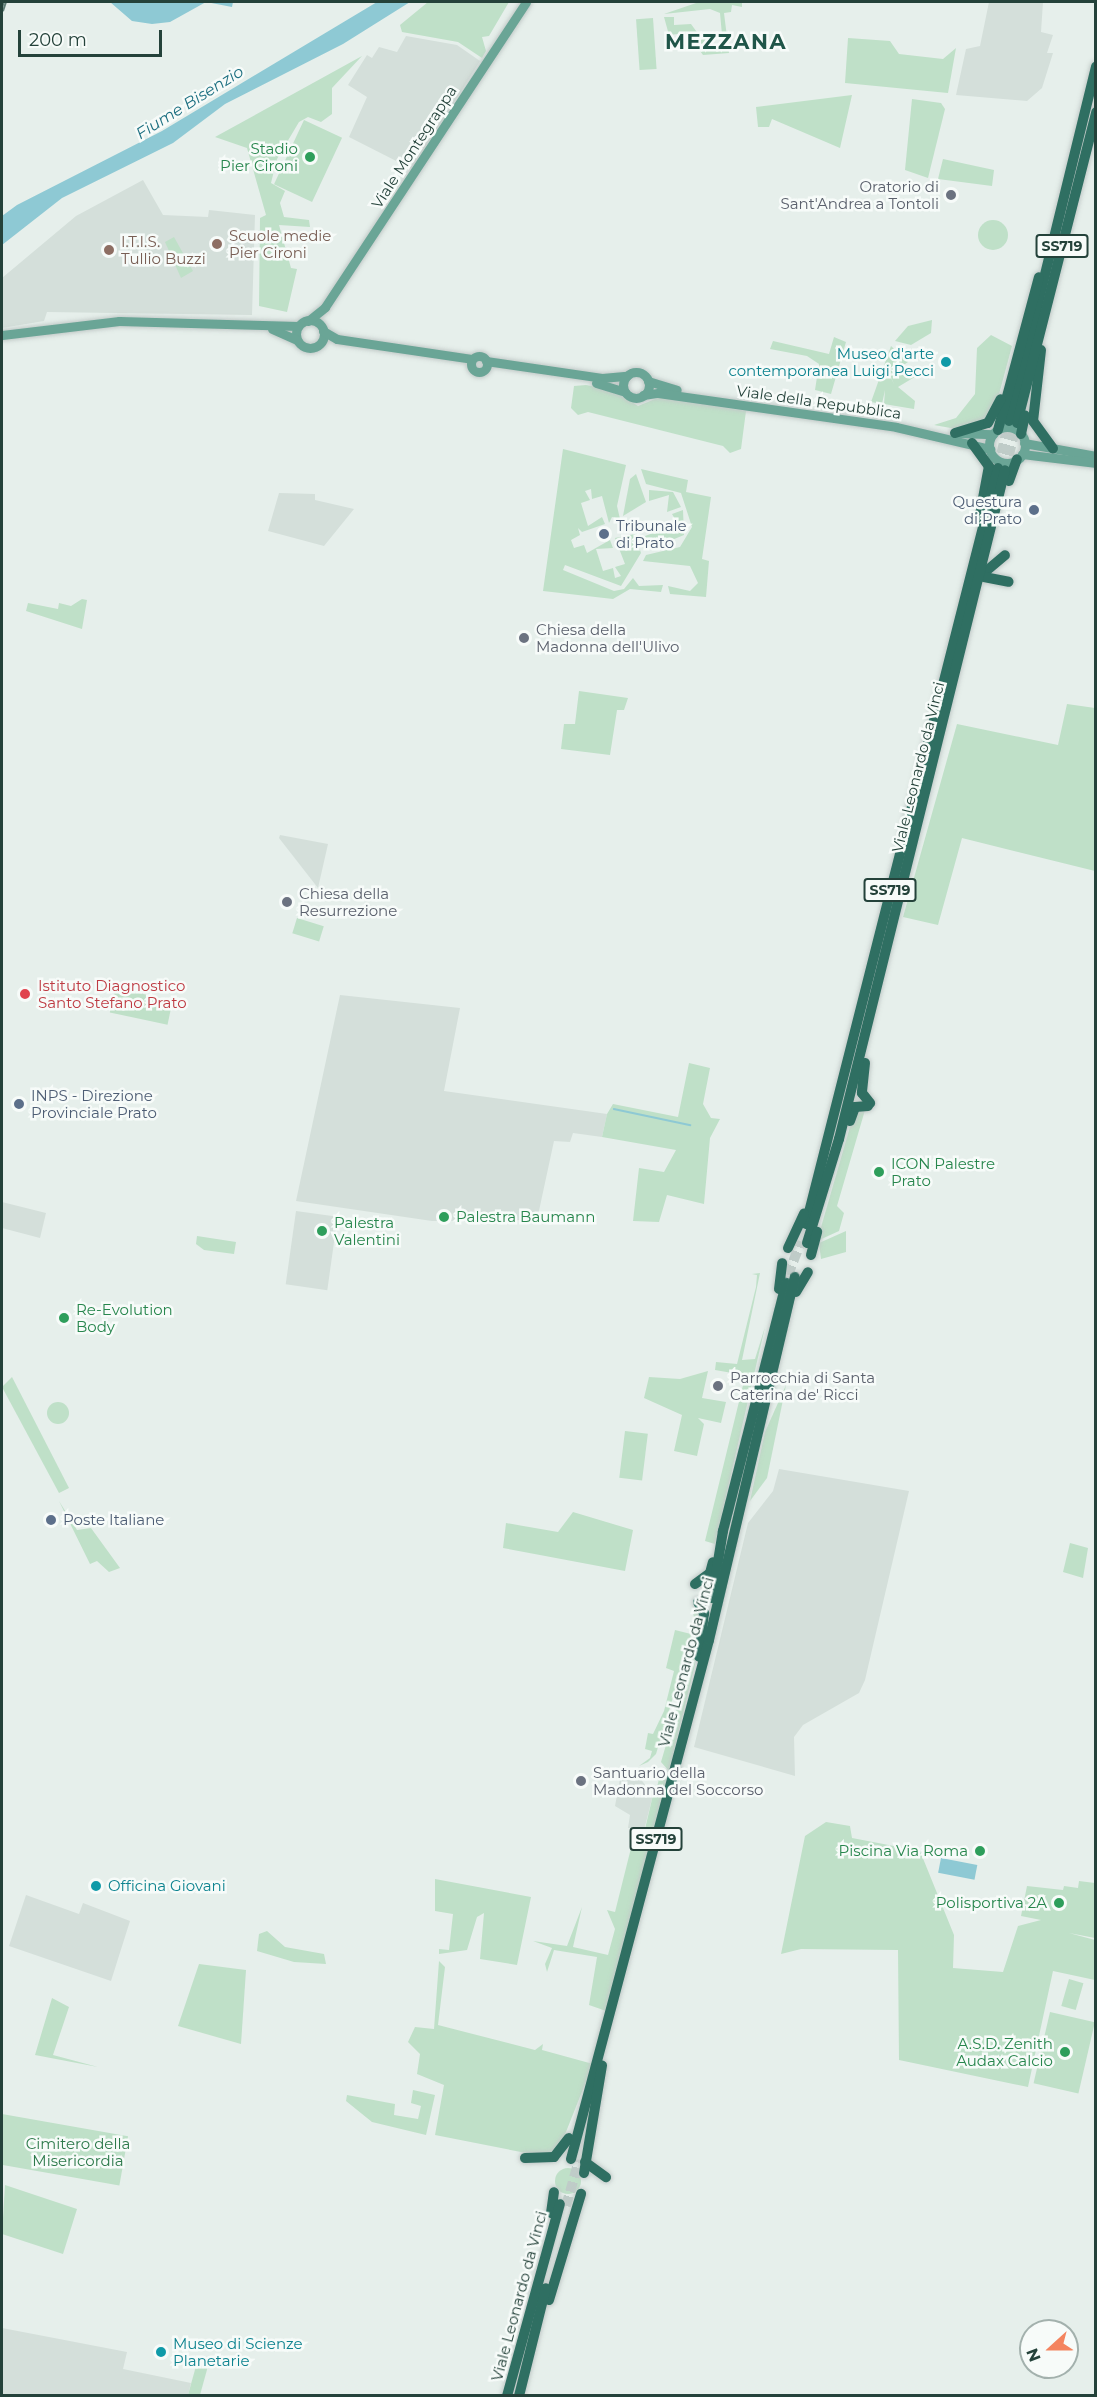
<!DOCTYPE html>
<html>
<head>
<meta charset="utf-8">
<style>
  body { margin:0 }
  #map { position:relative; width:1097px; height:2397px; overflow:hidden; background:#e6efeb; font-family:Montserrat,sans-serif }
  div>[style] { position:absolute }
  .built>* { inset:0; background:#d4dfda; transform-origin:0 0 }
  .green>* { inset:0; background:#bfe0c8; transform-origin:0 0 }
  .round { border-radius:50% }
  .water>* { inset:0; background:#8ec9d4; transform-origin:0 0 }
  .stream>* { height:1.5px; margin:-0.75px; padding:0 0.75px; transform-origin:0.75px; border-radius:0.75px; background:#8ec9d4 }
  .highway-tunnel>* { height:10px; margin-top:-5px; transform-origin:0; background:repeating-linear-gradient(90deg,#bfccc8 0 10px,transparent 0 15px) }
  .roads { filter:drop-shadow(0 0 2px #c2cac8) drop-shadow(0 0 2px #c2cac8) }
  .major>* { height:9px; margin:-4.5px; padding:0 4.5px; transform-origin:4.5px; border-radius:4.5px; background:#6aa596 }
  .major>.ring { margin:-4.5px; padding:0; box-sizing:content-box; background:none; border:9px solid #6aa596; border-radius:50% }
  .highway>* { height:10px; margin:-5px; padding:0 5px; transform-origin:5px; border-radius:5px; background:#2f6f62 }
  .rail>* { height:4px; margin-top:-2px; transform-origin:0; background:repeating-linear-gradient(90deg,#f7fbf9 0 4.5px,#5f7d75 0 9px); box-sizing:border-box; border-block:2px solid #5f7d75 }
  .dots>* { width:16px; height:16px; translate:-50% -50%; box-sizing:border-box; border:3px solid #f7fbf9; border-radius:50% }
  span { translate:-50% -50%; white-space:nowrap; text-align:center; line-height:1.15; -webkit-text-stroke:5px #f7fbf9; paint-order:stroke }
  .shield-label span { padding:2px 4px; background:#f7fbf9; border:2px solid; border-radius:4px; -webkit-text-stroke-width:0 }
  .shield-label { font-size:14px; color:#24423a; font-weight:700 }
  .street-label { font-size:15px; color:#24423a }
  .leisure-label { font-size:15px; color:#27864d }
  .right { translate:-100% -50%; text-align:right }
  .left { translate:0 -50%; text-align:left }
  .worship-label { font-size:15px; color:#5b616d }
  .education-label { font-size:15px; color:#785e54 }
  .culture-label { font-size:15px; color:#0d838f }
  .service-label { font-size:15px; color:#4e5e75 }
  .health-label { font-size:15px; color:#be3a42 }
  .park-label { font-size:15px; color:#2d7a4b }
  .water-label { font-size:16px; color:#1c6f80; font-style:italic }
  .district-label { font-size:21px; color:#1f5548; font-weight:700; letter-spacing:1.5px }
  .frame { position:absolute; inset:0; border:3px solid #24423a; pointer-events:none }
  .north { position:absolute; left:1019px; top:2319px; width:60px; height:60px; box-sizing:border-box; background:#f7fbf9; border:2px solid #a3b1ad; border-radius:50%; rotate:249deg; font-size:16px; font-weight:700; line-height:24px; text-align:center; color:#24423a }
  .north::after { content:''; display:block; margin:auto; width:21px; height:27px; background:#f4845f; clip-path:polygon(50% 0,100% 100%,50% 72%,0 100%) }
  .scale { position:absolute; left:18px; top:30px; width:144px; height:27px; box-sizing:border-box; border:3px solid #24423a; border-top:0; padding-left:8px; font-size:18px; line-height:21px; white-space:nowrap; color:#24423a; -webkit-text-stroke:4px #f7fbf9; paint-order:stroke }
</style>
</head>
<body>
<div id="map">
  <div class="built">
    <div style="clip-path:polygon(989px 2px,1043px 2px,1041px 32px,1053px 35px,1047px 53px,1053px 53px,1042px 88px,1027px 101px,956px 95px,966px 49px,980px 46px)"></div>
    <div style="clip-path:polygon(406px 36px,457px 45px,480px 61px,412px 169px,349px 137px,367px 97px,348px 85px,367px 55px,372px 58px,379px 47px,397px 52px)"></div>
    <div style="clip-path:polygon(143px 180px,163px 215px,208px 217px,209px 210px,255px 215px,252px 315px,47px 312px,44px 321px,2px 328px,2px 278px,76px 216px)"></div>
    <div style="clip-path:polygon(279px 493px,315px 494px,315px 500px,354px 509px,324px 546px,268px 531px)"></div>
    <div style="clip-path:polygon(280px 835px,328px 844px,318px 888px,279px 838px)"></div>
    <div style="clip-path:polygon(340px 995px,460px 1008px,444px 1091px,607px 1114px,602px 1137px,573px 1133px,570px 1142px,554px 1141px,537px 1220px,432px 1221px,296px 1201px)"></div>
    <div style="clip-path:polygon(2px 1202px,46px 1213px,40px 1238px,2px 1228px)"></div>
    <div style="left:296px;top:1211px;width:42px;height:74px;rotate:8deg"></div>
    <div style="clip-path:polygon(779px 1469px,909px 1491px,865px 1680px,859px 1693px,803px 1725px,794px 1737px,795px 1776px,694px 1747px,748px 1523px,773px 1491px)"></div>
    <div style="clip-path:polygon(636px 1773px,653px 1795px,640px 1846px,634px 1844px,634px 1829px,628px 1828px,630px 1815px,615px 1806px,620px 1779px,635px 1781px)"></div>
    <div style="clip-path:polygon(26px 1895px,79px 1914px,83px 1903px,130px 1921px,111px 1981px,9px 1946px)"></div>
    <div style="clip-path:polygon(2px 2328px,127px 2352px,123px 2369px,191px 2383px,188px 2395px,2px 2396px)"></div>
  </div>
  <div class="green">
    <div style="clip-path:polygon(428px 2px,509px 2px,489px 36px,482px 37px,486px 51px,482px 58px,458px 42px,402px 32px,400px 25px)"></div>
    <div style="clip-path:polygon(699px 2px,742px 2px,742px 7px,732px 5px,731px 12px,724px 13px,729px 53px,703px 55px,687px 33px,669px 35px,664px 17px,674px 17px,674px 25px,691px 24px,699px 35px,708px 34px,709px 47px,723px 46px,720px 13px,710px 9px,664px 14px)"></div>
    <div style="left:653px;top:18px;width:51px;height:17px;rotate:86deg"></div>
    <div style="clip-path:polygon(848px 38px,890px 41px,899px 54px,943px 59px,956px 48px,948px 93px,845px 83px)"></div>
    <div style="clip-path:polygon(362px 56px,332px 88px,332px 114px,321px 122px,308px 117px,299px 122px,277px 159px,271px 183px,285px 191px,280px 203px,284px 217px,309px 220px,310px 227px,279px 225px,291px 268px,297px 269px,287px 312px,259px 306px,260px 218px,266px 215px,247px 148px,215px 137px)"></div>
    <div style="clip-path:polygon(852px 95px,840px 148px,772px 119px,769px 127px,758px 127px,756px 107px)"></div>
    <div style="clip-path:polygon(912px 99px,941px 103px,945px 109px,928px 178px,905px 170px)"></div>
    <div style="left:304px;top:120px;width:42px;height:71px;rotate:25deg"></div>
    <div style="clip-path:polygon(943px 159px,994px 170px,992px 186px,938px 179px)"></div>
    <div class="round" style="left:978px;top:220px;width:30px;height:30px"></div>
    <div style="clip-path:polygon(174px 237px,193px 271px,181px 278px,165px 242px)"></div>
    <div style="clip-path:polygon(932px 320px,931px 333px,911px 345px,895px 341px,908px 326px)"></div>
    <div style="clip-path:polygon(991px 335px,1012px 346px,994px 413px,987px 423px,962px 430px,934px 425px,956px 418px,975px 394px,977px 348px)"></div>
    <div style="clip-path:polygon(834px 337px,846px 342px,831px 394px,815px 390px,819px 364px,807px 356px,770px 349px,773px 341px,829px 354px)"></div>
    <div style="clip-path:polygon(891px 346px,908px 362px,890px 374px,887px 361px,888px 372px,894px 384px,890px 375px,895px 372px,918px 375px,898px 387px,915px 401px,914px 409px,884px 404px,885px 390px,882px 404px,871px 402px)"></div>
    <div style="clip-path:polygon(586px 385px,613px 390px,638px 406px,660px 397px,746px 411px,741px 449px,730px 453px,723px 446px,588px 412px,578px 415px,571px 408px,574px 386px)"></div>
    <div style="clip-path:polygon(563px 449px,626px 465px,617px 506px,620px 519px,612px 517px,609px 523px,602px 496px,592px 499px,591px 489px,585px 491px,590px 500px,581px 503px,588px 526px,602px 517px,605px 524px,582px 532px,578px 528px,580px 535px,571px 540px,574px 548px,584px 545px,587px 553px,610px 540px,613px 548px,596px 549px,603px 571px,613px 568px,615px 578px,621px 576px,615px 567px,625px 564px,615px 538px,635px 534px,641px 553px,621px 586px,565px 565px,563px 570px,614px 591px,624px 589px,633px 578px,639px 586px,663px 585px,661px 592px,630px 589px,613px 599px,543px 591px)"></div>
    <div style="clip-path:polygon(641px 469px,688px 480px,686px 492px,711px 497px,702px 559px,709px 561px,706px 597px,670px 594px,668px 586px,690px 591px,698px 583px,690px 566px,643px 561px,646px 555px,680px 547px,692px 527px,681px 493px,646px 484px)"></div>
    <div style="clip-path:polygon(636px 474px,646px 502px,623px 516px,630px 479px)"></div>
    <div style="clip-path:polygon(649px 490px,673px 492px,681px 507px,667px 512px,669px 495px,649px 501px)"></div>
    <div style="clip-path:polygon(683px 510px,684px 535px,650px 549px,645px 536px,678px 524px,672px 514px)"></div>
    <div style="clip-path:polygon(82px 599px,87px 600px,82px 629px,26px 611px,28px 603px,58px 609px,59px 603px,71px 606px)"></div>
    <div style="clip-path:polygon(579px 691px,628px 698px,624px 710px,617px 710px,610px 755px,561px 749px,564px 724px,575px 724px)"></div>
    <div style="clip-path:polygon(1067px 704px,1095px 708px,1095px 871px,962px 838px,938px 925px,903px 917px,957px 724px,1058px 745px)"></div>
    <div style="left:297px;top:918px;width:28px;height:16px;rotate:17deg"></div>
    <div style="left:115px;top:988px;width:59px;height:25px;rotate:12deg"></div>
    <div style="clip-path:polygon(689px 1063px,710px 1068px,703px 1104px,711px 1118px,720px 1119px,710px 1138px,704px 1204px,667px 1195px,659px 1222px,633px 1221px,639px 1168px,664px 1172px,676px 1150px,602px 1137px,607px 1114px,613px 1104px,678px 1117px)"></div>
    <div style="clip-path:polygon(865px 1110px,837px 1206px,844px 1213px,839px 1231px,817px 1241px,854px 1113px)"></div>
    <div style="clip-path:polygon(846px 1231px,846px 1252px,821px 1259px,819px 1243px)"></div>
    <div style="clip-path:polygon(197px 1236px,236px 1242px,234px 1254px,204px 1250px,196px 1244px)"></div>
    <div style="clip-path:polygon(760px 1273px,742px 1360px,755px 1359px,765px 1327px,715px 1544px,705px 1541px,744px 1381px,738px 1374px,715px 1370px,716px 1362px,737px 1364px,756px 1287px,757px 1275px,752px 1274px)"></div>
    <div style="clip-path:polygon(708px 1371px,702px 1398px,726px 1402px,721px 1423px,698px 1418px,704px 1424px,697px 1456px,674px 1451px,682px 1415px,644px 1398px,649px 1377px,680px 1379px)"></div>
    <div style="clip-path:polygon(12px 1377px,69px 1488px,59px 1493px,2px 1387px)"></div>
    <div style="clip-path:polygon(786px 1385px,767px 1478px,750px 1501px,765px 1432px)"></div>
    <div class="round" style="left:47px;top:1402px;width:22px;height:22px"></div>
    <div style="left:625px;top:1431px;width:23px;height:47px;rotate:7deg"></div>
    <div style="clip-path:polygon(59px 1501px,77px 1530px,91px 1528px,120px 1568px,109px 1572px,97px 1561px,90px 1564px)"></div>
    <div style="clip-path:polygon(573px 1512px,633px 1530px,625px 1571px,503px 1548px,506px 1523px,558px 1532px)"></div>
    <div style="clip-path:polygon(1070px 1543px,1088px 1548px,1083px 1578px,1063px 1572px)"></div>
    <div style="clip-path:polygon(699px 1606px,699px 1631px,695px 1665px,669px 1771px,661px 1762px,697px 1639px,693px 1611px)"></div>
    <div style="clip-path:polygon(675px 1630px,691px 1634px,690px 1641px,656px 1754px,648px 1762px,639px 1766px,650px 1758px,652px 1751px,645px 1749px,648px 1733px,653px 1734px,664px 1711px,674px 1671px,666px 1668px)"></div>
    <div style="clip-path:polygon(659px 1779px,667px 1780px,609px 2012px,589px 2005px,597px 1957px,554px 1950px,547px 1972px,545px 1964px,552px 1948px,533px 1941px,567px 1946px,582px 1907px,573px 1947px,608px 1955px,615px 1929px,607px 1910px,615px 1912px,632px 1844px,641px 1846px,653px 1795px,648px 1788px,657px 1787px)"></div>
    <div style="clip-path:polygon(826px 1822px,850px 1826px,852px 1838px,920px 1851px,954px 1935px,953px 1968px,1003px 1972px,1018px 1926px,1041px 1920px,1021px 1916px,1027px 1886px,1063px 1890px,1064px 1886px,1078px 1888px,1079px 1881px,1095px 1883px,1095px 1938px,1069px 1933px,1095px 1940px,1095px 1980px,1053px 1971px,1028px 2087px,899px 2060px,898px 1950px,801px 1949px,781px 1954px,805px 1836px)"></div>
    <div style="clip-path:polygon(435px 1879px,531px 1897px,517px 1965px,480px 1959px,484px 1913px,477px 1917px,467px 1950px,439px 1954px,439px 1949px,449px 1950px,453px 1914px,435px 1911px)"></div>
    <div style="clip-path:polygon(267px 1931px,285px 1947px,324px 1954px,326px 1964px,294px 1962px,257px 1951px,259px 1934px)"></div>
    <div style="clip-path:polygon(439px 1961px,445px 1967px,438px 2025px,535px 2050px,543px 2044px,542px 2050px,593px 2064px,558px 2152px,526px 2153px,435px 2135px,444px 2085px,417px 2074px,420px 2054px,408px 2042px,415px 2027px,434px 2029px)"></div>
    <div style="clip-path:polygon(199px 1964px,246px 1970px,241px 2044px,178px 2026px)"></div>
    <div style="left:1069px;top:1979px;width:15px;height:28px;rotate:16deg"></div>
    <div style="clip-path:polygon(52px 1998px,69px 2007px,53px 2055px,98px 2067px,35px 2055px)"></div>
    <div style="left:1050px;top:2012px;width:46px;height:73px;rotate:13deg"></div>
    <div style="clip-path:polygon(413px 2090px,435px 2095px,426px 2135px,372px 2122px,346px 2101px,347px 2095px,395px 2104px,394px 2115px,418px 2119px,421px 2106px,411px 2103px)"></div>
    <div style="left:2px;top:2114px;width:128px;height:50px;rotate:10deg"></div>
    <div class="round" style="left:555px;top:2168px;width:26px;height:26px"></div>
    <div style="clip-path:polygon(5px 2185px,77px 2209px,63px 2254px,2px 2234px)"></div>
    <div style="clip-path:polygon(196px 2366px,208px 2366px,200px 2395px,188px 2395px)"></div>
  </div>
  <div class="water">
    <div style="clip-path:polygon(110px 2px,233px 2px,232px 7px,206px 2px,170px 22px,152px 24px,132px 21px)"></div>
    <div style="clip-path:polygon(377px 2px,410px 2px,343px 44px,225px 104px,173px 143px,62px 198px,2px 245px,2px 216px,17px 205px,162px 131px)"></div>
    <div style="left:941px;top:1858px;width:37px;height:15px;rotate:11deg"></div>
  </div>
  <div class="stream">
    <div style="left:614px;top:1109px;width:78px;rotate:11.9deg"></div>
  </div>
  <div class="highway-tunnel">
    <div style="left:998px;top:468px;width:48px;rotate:-76.8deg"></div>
    <div style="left:1005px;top:470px;width:49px;rotate:-75.7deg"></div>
    <div style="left:788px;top:1275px;width:36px;rotate:-69deg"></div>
    <div style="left:566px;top:2206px;width:48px;rotate:-74.2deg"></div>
  </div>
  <div class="roads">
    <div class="major">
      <div class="ring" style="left:296px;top:320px;width:19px;height:19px"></div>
      <div style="left:308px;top:321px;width:22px;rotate:-39deg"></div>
      <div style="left:325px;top:307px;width:365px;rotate:-56.6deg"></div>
      <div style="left:272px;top:329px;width:27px;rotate:24deg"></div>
      <div style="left:323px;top:331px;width:16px;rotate:30deg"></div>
      <div style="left:337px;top:339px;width:136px;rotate:8.4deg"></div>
      <div style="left:2px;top:335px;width:118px;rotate:-6.8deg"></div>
      <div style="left:119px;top:321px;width:179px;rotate:1.6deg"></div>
      <div class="ring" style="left:471px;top:356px;width:7px;height:7px"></div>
      <div style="left:486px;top:361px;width:117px;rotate:8.3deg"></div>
      <div style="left:602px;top:378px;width:25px;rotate:-5deg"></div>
      <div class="ring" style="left:623px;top:372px;width:17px;height:17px"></div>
      <div style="left:648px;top:381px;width:30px;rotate:17deg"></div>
      <div style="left:596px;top:383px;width:30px;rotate:17deg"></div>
      <div style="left:643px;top:395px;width:15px;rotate:-8deg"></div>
      <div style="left:658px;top:393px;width:240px;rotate:8.1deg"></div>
      <div style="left:896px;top:427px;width:97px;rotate:13.2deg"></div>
      <div class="ring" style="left:989px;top:427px;width:27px;height:27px"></div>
      <div style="left:957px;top:433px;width:36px;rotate:2deg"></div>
      <div style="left:1024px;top:443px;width:73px;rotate:10.2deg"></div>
      <div style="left:1022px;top:454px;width:75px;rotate:6.9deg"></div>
    </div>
    <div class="highway">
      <div style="left:1041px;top:350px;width:71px;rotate:96.4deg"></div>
      <div style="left:1033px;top:421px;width:34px;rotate:54deg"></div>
      <div style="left:1009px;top:421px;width:365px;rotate:-76.2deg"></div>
      <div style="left:1017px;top:423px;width:321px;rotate:-75.7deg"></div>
      <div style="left:998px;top:430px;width:158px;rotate:-75deg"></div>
      <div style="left:955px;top:433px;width:34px;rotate:-17deg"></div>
      <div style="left:988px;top:423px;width:27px;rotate:-62deg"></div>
      <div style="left:1021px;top:434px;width:19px;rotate:-78deg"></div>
      <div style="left:972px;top:443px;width:29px;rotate:54deg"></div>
      <div style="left:989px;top:466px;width:49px;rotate:100.6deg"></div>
      <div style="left:1009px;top:481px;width:23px;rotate:-70deg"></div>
      <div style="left:985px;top:572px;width:26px;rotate:-40deg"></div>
      <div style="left:984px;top:577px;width:25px;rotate:11deg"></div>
      <div style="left:865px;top:1063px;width:30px;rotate:96deg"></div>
      <div style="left:862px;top:1093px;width:13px;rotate:51deg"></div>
      <div style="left:850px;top:1121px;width:15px;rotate:-70deg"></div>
      <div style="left:855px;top:1107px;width:13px;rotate:-4deg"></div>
      <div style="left:806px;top:1224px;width:780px;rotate:-75.75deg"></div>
      <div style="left:807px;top:1243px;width:109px;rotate:-72.9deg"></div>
      <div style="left:839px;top:1139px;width:689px;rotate:-76.06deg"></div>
      <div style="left:788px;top:1248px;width:38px;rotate:-65deg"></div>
      <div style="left:811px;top:1255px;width:24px;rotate:-75deg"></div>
      <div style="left:779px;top:1289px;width:26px;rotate:-83deg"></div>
      <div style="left:796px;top:1292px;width:23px;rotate:-59deg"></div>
      <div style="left:695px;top:1584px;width:19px;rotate:-36deg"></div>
      <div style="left:710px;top:1573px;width:11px;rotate:-75deg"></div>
      <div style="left:712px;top:1598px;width:68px;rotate:-80.7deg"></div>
      <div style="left:723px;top:1531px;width:256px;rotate:-75.7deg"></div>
      <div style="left:698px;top:1602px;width:13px;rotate:61deg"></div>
      <div style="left:704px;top:1613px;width:44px;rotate:96.5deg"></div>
      <div style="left:525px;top:2158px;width:29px;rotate:-2deg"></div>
      <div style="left:554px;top:2157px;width:24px;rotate:-52deg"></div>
      <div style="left:571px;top:2159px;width:537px;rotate:-75.11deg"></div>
      <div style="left:709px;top:1640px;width:373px;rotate:-76.7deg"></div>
      <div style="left:585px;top:2162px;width:26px;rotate:36deg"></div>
      <div style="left:584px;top:2173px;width:109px;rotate:-80.5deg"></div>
      <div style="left:551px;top:2213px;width:21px;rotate:-82deg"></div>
      <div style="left:549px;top:2300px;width:111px;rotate:-73.2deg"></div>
      <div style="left:507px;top:2396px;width:199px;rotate:-74.6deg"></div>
      <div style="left:519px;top:2396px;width:111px;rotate:-76deg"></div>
    </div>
  </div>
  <div class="rail">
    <div style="left:2px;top:11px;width:9px;rotate:-72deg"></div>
  </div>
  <div class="dots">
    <div style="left:310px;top:157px;background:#2e9e5b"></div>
    <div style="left:951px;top:195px;background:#6b7280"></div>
    <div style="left:217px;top:244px;background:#8d6e63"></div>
    <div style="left:109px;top:250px;background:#8d6e63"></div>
    <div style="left:946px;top:362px;background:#0f9aa8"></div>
    <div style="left:1034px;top:510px;background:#5c6f8a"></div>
    <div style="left:604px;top:534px;background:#5c6f8a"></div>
    <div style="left:524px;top:638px;background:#6b7280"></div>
    <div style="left:287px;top:902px;background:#6b7280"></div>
    <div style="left:25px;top:994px;background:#e0444e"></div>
    <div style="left:19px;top:1104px;background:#5c6f8a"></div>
    <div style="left:879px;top:1172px;background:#2e9e5b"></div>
    <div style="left:444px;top:1217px;background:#2e9e5b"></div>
    <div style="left:322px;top:1231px;background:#2e9e5b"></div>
    <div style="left:64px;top:1318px;background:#2e9e5b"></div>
    <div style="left:718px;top:1386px;background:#6b7280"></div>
    <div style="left:51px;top:1520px;background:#5c6f8a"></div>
    <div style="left:581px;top:1781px;background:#6b7280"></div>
    <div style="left:980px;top:1851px;background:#2e9e5b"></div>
    <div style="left:96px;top:1886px;background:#0f9aa8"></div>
    <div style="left:1059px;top:1903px;background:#2e9e5b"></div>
    <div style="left:1065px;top:2052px;background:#2e9e5b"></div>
    <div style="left:161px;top:2352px;background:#0f9aa8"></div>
  </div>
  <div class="shield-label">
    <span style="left:1062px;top:246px">SS719</span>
    <span style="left:890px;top:890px">SS719</span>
    <span style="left:656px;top:1839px">SS719</span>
  </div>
  <div class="street-label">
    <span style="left:414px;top:147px;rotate:-57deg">Viale Montegrappa</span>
    <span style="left:819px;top:402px;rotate:8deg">Viale della Repubblica</span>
    <span style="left:918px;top:767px;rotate:-76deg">Viale Leonardo da Vinci</span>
    <span style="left:686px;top:1662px;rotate:-75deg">Viale Leonardo da Vinci</span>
    <span style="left:519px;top:2296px;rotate:-75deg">Viale Leonardo da Vinci</span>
  </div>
  <div class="leisure-label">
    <span class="right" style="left:298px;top:157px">Stadio<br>Pier Cironi</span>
    <span class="left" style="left:891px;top:1172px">ICON Palestre<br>Prato</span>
    <span class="left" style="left:456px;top:1217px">Palestra Baumann</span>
    <span class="left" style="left:334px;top:1231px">Palestra<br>Valentini</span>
    <span class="left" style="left:76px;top:1318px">Re-Evolution<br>Body</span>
    <span class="right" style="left:968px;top:1851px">Piscina Via Roma</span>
    <span class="right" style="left:1047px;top:1903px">Polisportiva 2A</span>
    <span class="right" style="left:1053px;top:2052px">A.S.D. Zenith<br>Audax Calcio</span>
  </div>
  <div class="worship-label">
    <span class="right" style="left:939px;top:195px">Oratorio di<br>Sant'Andrea a Tontoli</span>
    <span class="left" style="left:536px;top:638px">Chiesa della<br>Madonna dell'Ulivo</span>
    <span class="left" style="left:299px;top:902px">Chiesa della<br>Resurrezione</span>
    <span class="left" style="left:730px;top:1386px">Parrocchia di Santa<br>Caterina de' Ricci</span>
    <span class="left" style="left:593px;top:1781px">Santuario della<br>Madonna del Soccorso</span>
  </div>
  <div class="education-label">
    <span class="left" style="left:229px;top:244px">Scuole medie<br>Pier Cironi</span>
    <span class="left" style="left:121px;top:250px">I.T.I.S.<br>Tullio Buzzi</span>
  </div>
  <div class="culture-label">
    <span class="right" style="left:934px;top:362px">Museo d'arte<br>contemporanea Luigi Pecci</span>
    <span class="left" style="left:108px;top:1886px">Officina Giovani</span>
    <span class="left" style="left:173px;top:2352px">Museo di Scienze<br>Planetarie</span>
  </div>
  <div class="service-label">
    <span class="right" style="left:1022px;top:510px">Questura<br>di Prato</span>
    <span class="left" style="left:616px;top:534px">Tribunale<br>di Prato</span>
    <span class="left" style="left:31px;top:1104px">INPS - Direzione<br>Provinciale Prato</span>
    <span class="left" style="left:63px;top:1520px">Poste Italiane</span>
  </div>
  <div class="health-label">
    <span class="left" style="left:38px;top:994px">Istituto Diagnostico<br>Santo Stefano Prato</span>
  </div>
  <div class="park-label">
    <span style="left:78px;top:2152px">Cimitero della<br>Misericordia</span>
  </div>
  <div class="water-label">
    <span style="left:190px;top:103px;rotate:-32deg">Fiume Bisenzio</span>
  </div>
  <div class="district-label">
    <span style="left:726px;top:42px">MEZZANA</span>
  </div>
  <div class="frame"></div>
  <div class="north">N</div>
  <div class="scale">200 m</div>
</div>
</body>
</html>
